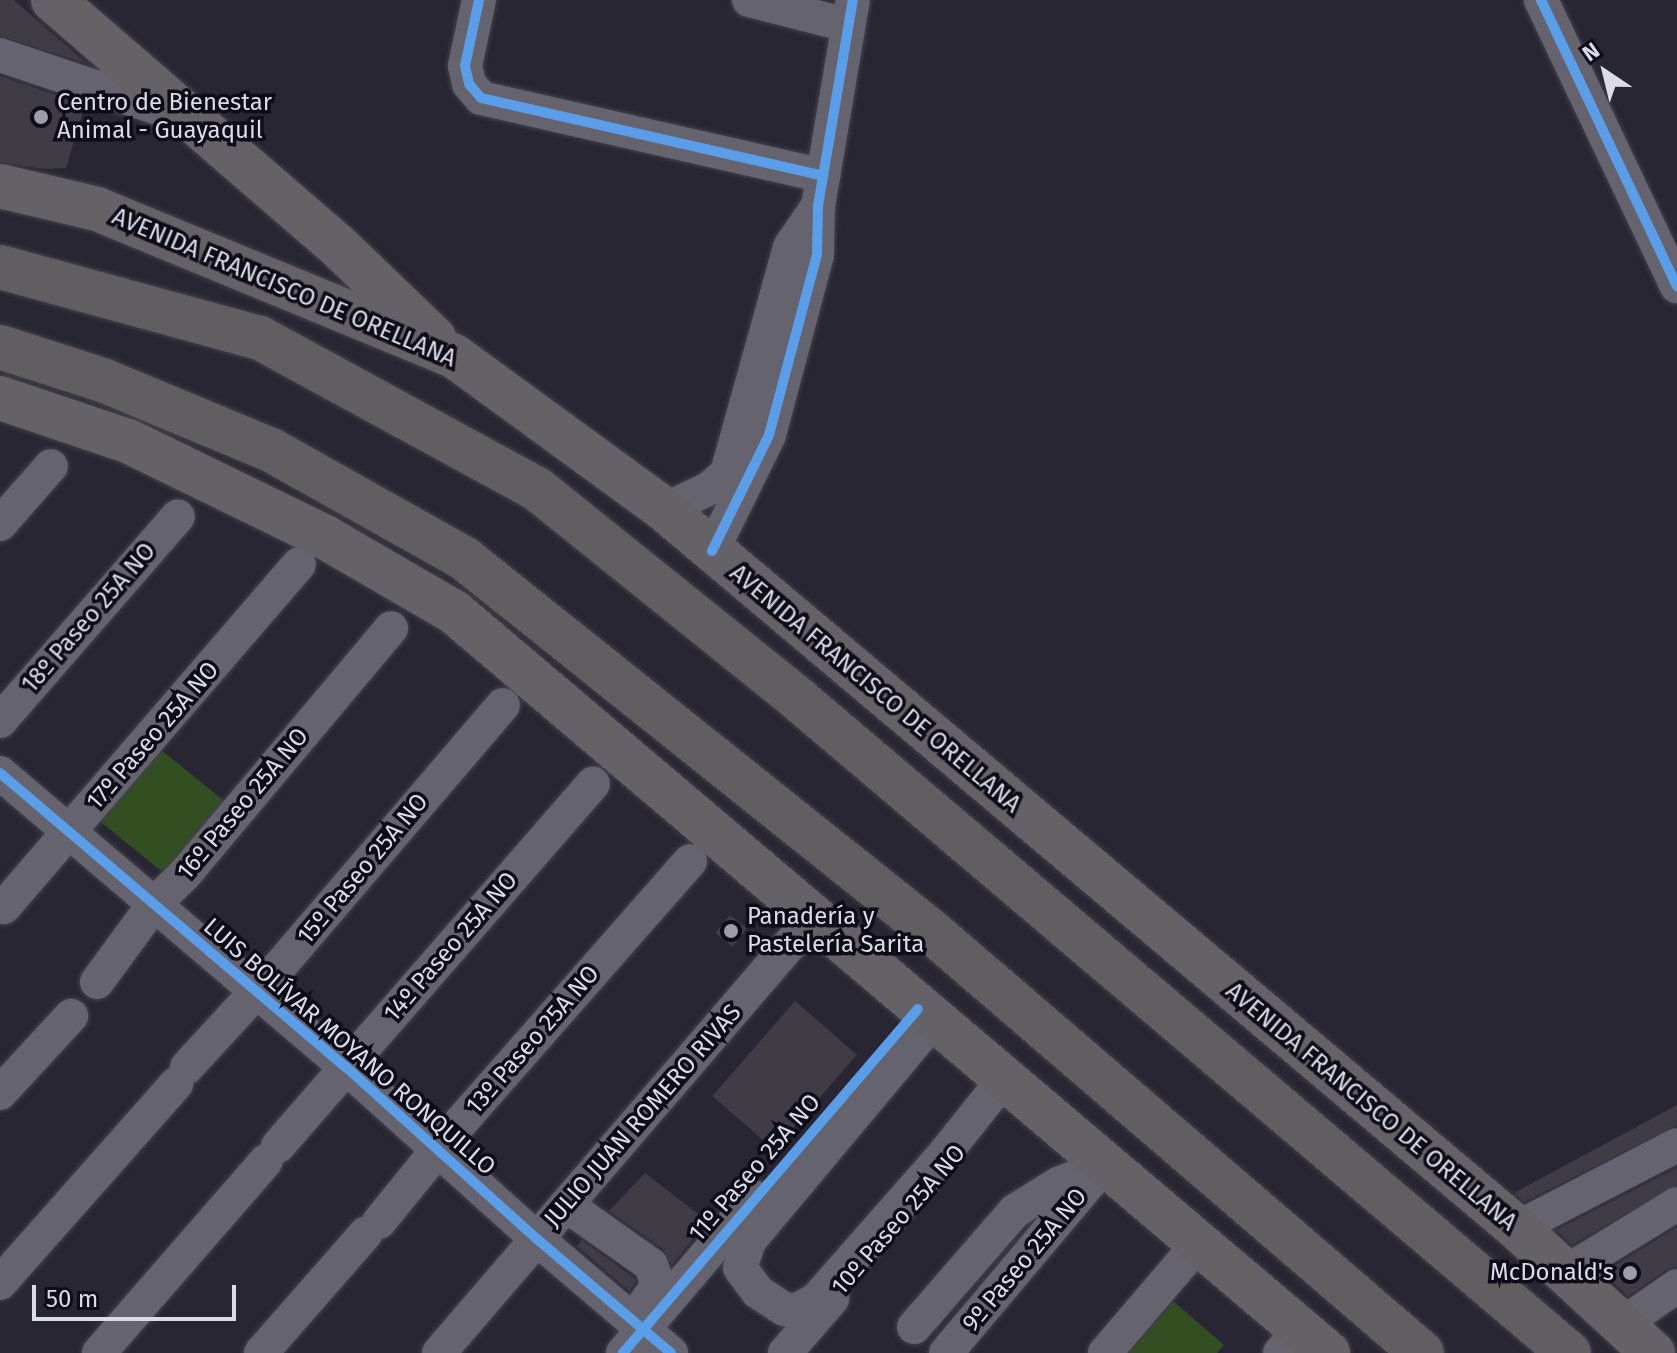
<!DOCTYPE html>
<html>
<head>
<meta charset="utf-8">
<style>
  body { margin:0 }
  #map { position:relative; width:1677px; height:1353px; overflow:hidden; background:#282632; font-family:"Fira Sans",sans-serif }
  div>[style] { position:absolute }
  .green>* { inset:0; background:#334f22; transform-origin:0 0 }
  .building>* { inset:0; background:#3f3c46; transform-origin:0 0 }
  .roads { filter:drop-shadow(0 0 2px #42414c) drop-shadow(0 0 2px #42414c) }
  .minor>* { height:34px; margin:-17px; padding:0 17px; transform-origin:17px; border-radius:17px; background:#65646e }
  .major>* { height:44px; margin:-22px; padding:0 22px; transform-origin:22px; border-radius:22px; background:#646267 }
  .highway>* { height:44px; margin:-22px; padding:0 22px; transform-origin:22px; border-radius:22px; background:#605e60 }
  .cycleway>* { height:10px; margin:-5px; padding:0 5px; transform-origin:5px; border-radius:5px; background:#5a9eea }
  .dots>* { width:22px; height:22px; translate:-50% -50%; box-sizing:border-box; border:4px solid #0e0c16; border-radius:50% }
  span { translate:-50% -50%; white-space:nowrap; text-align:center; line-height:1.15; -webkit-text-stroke:7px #0e0c16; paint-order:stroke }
  .poi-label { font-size:24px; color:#dcdbea }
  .left { translate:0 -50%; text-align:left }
  .right { translate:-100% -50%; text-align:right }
  .street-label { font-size:24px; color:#dcdbea }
  .north { position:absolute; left:1565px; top:32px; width:80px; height:80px; -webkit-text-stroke:6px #0e0c16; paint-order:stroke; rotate:325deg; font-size:22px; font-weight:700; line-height:32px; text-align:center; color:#dcdbea }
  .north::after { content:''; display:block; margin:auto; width:28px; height:36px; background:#dcdbea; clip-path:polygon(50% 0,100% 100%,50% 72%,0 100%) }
  .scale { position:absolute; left:32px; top:1285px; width:204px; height:36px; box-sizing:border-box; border:4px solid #dcdbea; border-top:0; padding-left:10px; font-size:24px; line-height:28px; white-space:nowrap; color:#dcdbea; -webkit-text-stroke:6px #0e0c16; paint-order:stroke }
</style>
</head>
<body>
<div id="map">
  <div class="green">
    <div style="left:155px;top:745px;width:95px;height:94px;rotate:39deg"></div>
    <div style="clip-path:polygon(1173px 1301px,1224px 1345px,1217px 1353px,1128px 1353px)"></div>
  </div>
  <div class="building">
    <div style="clip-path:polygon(0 0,14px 0,86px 63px,0 36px)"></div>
    <div style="clip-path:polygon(0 76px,85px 105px,66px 168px,44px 169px,0 162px)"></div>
    <div style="left:730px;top:915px;width:22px;height:23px;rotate:39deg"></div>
    <div style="left:795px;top:1001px;width:82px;height:126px;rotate:41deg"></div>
    <div style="clip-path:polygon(1677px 1105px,1677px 1125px,1524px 1202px,1514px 1193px)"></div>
    <div style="clip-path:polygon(1677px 1168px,1677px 1184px,1572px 1245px,1556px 1230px)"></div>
    <div style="clip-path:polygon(645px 1173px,707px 1221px,672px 1265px,663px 1249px,609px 1211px)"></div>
    <div style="clip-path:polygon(1677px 1227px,1677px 1266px,1666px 1270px,1628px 1296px,1603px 1273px)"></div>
    <div style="clip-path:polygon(582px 1240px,634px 1278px,636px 1282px,629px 1291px,577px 1246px)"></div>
  </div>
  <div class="roads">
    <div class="minor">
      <div style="left:479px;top:0;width:67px;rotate:102deg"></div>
      <div style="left:465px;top:66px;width:18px;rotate:77deg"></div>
      <div style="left:469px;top:84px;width:18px;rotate:49deg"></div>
      <div style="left:481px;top:98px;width:351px;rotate:12.8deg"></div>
      <div style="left:749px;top:0;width:101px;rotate:14.3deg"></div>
      <div style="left:1541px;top:0;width:317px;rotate:64.6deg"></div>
      <div style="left:0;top:55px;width:188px;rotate:18.6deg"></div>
      <div style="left:665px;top:510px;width:50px;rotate:-26.1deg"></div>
      <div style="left:710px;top:488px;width:23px;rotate:-41deg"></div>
      <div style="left:727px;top:473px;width:235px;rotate:-74.4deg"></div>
      <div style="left:790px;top:247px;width:50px;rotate:-55.7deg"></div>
      <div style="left:0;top:524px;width:77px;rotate:-48.7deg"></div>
      <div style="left:712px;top:551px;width:129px;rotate:-63.8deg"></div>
      <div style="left:769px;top:435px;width:187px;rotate:-75.1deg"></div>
      <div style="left:817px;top:254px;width:48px;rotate:-88.8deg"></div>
      <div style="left:818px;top:206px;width:209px;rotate:-80.4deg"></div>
      <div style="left:0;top:721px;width:271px;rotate:-49deg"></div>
      <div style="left:0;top:773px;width:455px;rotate:40.4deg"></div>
      <div style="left:347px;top:1068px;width:256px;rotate:42deg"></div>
      <div style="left:537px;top:1239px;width:176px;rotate:40.4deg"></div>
      <div style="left:4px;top:907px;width:452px;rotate:-49.3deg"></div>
      <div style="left:97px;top:982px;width:97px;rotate:-53.8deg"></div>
      <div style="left:154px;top:904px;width:42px;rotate:-44deg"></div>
      <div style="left:184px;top:875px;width:322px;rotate:-50deg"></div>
      <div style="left:933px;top:1021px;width:287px;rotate:129.9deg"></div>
      <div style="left:749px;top:1241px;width:28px;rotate:108deg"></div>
      <div style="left:740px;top:1268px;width:30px;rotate:53deg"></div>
      <div style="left:758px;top:1292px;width:31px;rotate:33deg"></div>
      <div style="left:784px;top:1309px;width:11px;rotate:10deg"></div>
      <div style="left:795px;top:1311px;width:24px;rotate:-28deg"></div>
      <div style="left:816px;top:1300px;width:196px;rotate:-48.7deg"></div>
      <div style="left:945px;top:1153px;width:95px;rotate:-51.4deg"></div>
      <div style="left:187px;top:1067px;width:137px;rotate:-47.4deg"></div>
      <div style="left:280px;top:966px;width:343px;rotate:-49.5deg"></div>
      <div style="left:0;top:1093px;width:105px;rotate:-47.3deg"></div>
      <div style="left:278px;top:1146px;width:480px;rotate:-49deg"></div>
      <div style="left:566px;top:1205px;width:104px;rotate:35.2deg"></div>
      <div style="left:651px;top:1265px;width:21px;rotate:71deg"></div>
      <div style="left:658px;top:1285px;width:38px;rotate:125deg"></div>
      <div style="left:379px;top:1222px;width:117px;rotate:-50.9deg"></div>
      <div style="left:453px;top:1131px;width:359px;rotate:-48.7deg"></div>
      <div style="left:1517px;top:1228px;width:180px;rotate:-27.4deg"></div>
      <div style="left:1566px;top:1272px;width:130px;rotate:-31.5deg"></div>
      <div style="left:0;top:1283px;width:266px;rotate:-48.5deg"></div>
      <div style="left:1621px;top:1325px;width:68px;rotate:-34.9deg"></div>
      <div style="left:914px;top:1327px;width:154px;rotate:-49deg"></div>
      <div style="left:1015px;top:1211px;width:51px;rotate:-32.1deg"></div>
      <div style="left:1058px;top:1184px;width:49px;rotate:-21.4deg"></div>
      <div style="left:99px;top:1353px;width:254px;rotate:-49deg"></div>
      <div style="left:261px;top:1353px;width:159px;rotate:-48.8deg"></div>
      <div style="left:439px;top:1353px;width:577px;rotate:-49.36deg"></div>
      <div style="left:623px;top:1353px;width:204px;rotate:-49.6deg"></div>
      <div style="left:785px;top:1353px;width:72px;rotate:-49deg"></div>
      <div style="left:946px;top:1353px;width:239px;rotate:-49.9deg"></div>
      <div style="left:1105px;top:1353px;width:145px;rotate:-49.5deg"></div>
      <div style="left:1280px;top:1353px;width:30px;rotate:-49deg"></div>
    </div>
    <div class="major">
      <div style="left:53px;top:0;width:378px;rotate:40.8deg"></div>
      <div style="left:339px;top:247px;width:132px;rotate:43.8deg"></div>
      <div style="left:0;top:186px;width:100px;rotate:13.3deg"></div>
      <div style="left:97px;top:209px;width:386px;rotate:22.4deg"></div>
      <div style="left:454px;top:356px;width:261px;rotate:36.1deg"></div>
      <div style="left:665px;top:510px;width:1114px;rotate:40.12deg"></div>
      <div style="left:1517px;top:1228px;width:185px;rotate:42.6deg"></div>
      <div style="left:0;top:398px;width:135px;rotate:18.6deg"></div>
      <div style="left:128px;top:441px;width:219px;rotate:26deg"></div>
      <div style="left:325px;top:537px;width:149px;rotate:30.2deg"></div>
      <div style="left:454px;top:612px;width:1146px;rotate:40.29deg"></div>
    </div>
    <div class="highway">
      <div style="left:0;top:267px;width:270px;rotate:15.3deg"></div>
      <div style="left:260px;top:338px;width:315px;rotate:28.6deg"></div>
      <div style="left:537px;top:489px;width:335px;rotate:38.8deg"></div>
      <div style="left:798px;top:699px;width:1011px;rotate:40.31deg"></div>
      <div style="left:0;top:347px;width:110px;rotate:17.9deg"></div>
      <div style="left:105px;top:381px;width:180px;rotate:22.6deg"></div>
      <div style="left:271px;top:450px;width:223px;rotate:29.3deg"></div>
      <div style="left:465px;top:559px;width:598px;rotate:38.61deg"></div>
      <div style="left:932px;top:932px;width:646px;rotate:40.67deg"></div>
    </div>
  </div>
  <div class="cycleway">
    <div style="left:479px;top:0;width:67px;rotate:102deg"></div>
    <div style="left:465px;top:66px;width:18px;rotate:77deg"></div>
    <div style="left:469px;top:84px;width:18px;rotate:49deg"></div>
    <div style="left:481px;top:98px;width:351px;rotate:12.8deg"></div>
    <div style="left:1541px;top:0;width:317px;rotate:64.6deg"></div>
    <div style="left:712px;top:551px;width:129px;rotate:-63.8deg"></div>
    <div style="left:769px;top:435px;width:187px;rotate:-75.1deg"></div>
    <div style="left:817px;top:254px;width:48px;rotate:-88.8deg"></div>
    <div style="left:818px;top:206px;width:209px;rotate:-80.4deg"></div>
    <div style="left:0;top:773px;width:455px;rotate:40.4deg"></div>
    <div style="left:347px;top:1068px;width:256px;rotate:42deg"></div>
    <div style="left:537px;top:1239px;width:176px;rotate:40.4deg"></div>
    <div style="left:623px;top:1353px;width:453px;rotate:-49.4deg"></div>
  </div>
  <div class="dots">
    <div style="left:41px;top:117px;background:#9d9caa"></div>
    <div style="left:731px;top:931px;background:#9d9caa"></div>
    <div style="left:1630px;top:1273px;background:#9d9caa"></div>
  </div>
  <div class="poi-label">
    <span class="left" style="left:57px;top:117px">Centro de Bienestar<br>Animal - Guayaquil</span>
    <span class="left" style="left:747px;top:931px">Panadería y<br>Pastelería Sarita</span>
    <span class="right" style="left:1614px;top:1273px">McDonald's</span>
  </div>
  <div class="street-label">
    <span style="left:284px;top:288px;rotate:23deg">AVENIDA FRANCISCO DE ORELLANA</span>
    <span style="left:89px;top:618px;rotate:-49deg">18º Paseo 25A NO</span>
    <span style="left:875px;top:689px;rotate:40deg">AVENIDA FRANCISCO DE ORELLANA</span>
    <span style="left:153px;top:736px;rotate:-49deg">17º Paseo 25A NO</span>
    <span style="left:243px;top:804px;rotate:-50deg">16º Paseo 25A NO</span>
    <span style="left:363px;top:869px;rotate:-50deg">15º Paseo 25A NO</span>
    <span style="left:451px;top:947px;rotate:-49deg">14º Paseo 25A NO</span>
    <span style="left:533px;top:1040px;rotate:-49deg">13º Paseo 25A NO</span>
    <span style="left:349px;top:1047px;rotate:41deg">LUIS BOLÍVAR MOYANO RONQUILLO</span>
    <span style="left:1371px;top:1107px;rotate:40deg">AVENIDA FRANCISCO DE ORELLANA</span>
    <span style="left:643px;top:1116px;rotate:-49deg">JULIO JUAN ROMERO RIVAS</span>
    <span style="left:755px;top:1168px;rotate:-49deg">11º Paseo 25A NO</span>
    <span style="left:899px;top:1220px;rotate:-49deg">10º Paseo 25A NO</span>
    <span style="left:1025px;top:1260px;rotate:-50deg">9º Paseo 25A NO</span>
  </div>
  <div class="north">N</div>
  <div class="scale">50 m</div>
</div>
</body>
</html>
